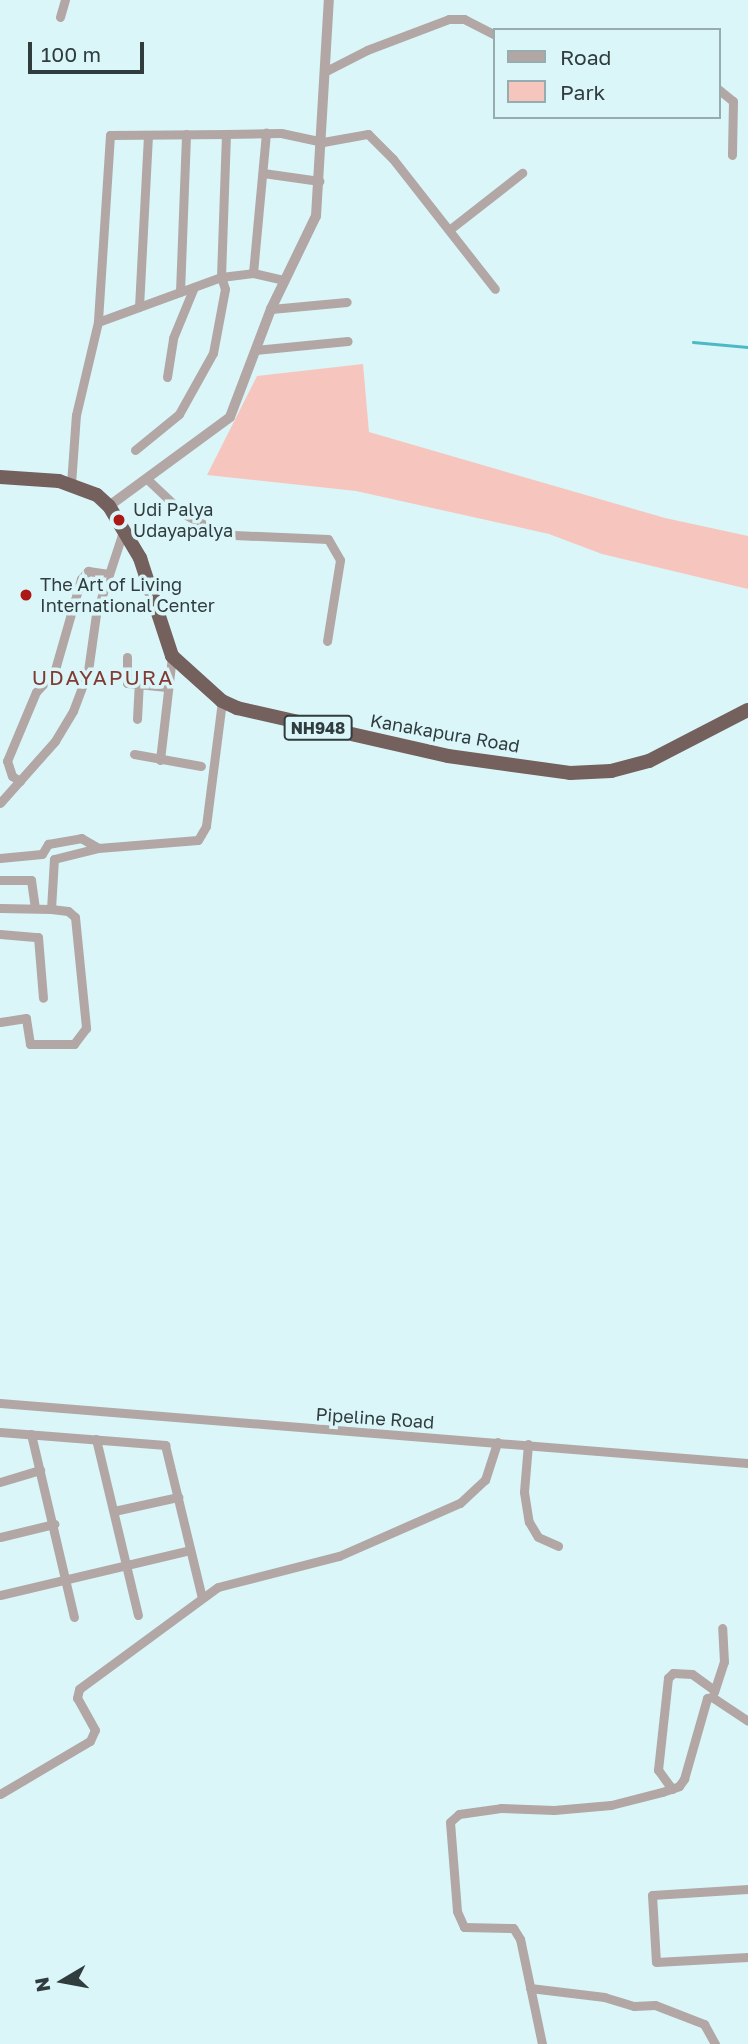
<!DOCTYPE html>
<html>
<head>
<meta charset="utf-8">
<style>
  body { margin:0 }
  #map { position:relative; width:748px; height:2044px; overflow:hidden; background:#daf6f9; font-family:"Golos Text",sans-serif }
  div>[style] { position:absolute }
  .green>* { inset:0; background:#f6c6be }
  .stream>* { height:2.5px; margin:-1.25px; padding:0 1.25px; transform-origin:1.25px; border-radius:1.25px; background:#4cb9c5 }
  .minor>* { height:9px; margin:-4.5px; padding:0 4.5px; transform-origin:4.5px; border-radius:4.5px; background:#b2a7a5 }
  .tertiary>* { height:10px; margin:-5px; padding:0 5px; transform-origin:5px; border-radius:5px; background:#b2a7a5 }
  .trunk>* { height:14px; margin:-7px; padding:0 7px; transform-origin:7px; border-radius:7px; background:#74605d }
  .dots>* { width:19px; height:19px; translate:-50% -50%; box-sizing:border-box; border:4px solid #daf6f9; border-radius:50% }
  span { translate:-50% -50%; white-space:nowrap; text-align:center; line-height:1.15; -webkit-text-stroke:7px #daf6f9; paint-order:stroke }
  .shield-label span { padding:2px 5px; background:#daf6f9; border:2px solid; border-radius:5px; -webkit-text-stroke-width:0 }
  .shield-label { font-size:16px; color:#313c3e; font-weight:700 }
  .poi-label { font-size:18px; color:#313c3e }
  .left { translate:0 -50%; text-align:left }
  .street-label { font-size:18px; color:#313c3e }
  .quarter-label { font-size:21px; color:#823b33; letter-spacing:2px }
  .legend { position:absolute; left:493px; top:28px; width:228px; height:91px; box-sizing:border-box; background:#daf6f9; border:2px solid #96acae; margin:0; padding:9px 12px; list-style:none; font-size:21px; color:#313c3e }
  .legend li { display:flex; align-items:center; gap:14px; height:35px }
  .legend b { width:35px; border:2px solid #96acae }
  .north { position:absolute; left:28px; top:1946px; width:70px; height:70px; -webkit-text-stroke:5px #daf6f9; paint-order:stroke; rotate:260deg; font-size:19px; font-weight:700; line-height:28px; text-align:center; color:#313c3e }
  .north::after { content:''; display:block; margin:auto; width:24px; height:32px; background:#313c3e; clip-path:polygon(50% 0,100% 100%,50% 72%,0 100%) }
  .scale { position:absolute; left:28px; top:42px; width:116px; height:32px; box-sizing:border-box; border:4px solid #313c3e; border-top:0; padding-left:9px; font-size:21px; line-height:24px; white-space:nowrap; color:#313c3e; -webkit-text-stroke:5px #daf6f9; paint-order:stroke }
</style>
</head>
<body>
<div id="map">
  <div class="green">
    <div style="clip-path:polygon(363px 364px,369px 432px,665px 518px,748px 536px,748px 589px,602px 554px,549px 534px,356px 491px,207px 475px,257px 376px)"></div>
  </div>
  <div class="stream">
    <div style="left:693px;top:342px;width:55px;rotate:5.2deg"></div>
  </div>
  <div class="minor">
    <div style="left:60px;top:17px;width:18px;rotate:-74deg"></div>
    <div style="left:328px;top:70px;width:44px;rotate:-27.1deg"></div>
    <div style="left:367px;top:50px;width:88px;rotate:-20.7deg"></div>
    <div style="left:449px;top:19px;width:15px"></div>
    <div style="left:464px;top:19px;width:34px;rotate:27deg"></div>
    <div style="left:718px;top:89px;width:19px;rotate:39deg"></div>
    <div style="left:733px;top:101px;width:54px;rotate:91.1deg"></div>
    <div style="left:226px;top:134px;width:116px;rotate:179.5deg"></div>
    <div style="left:110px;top:135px;width:187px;rotate:93.7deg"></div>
    <div style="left:98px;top:322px;width:131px;rotate:-20.1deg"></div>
    <div style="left:221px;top:277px;width:143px;rotate:-88deg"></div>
    <div style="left:226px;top:134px;width:55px;rotate:-1deg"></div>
    <div style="left:281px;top:133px;width:43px;rotate:12.1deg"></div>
    <div style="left:323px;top:142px;width:46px;rotate:-10.1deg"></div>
    <div style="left:368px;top:134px;width:35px;rotate:45deg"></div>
    <div style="left:393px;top:159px;width:165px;rotate:51.9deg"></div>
    <div style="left:263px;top:173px;width:57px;rotate:8.1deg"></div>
    <div style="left:449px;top:230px;width:93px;rotate:-38deg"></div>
    <div style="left:253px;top:273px;width:141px;rotate:-84.7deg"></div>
    <div style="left:180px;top:292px;width:158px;rotate:-87.8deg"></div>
    <div style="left:139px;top:307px;width:172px;rotate:-87deg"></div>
    <div style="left:271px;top:309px;width:76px;rotate:-5.3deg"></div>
    <div style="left:255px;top:350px;width:93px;rotate:-5.5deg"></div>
    <div style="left:167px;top:377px;width:39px;rotate:-81deg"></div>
    <div style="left:173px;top:338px;width:55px;rotate:-67.6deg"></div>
    <div style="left:135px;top:450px;width:57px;rotate:-39.3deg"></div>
    <div style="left:179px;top:414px;width:70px;rotate:-60.9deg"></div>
    <div style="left:213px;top:353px;width:65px;rotate:-79.4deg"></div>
    <div style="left:225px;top:289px;width:13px;rotate:-108deg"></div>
    <div style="left:221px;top:277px;width:32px;rotate:-7deg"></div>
    <div style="left:253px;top:273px;width:32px;rotate:13deg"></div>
    <div style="left:147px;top:479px;width:51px;rotate:43.4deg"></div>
    <div style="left:184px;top:514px;width:30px;rotate:28deg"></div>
    <div style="left:210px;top:528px;width:25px;rotate:16deg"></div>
    <div style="left:234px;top:535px;width:94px;rotate:2.4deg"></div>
    <div style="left:328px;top:539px;width:24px;rotate:60deg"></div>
    <div style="left:340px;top:560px;width:82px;rotate:99.1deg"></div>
    <div style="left:71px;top:484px;width:69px;rotate:-85.9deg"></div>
    <div style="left:76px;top:415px;width:96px;rotate:-76.7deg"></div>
    <div style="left:127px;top:657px;width:26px;rotate:90deg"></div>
    <div style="left:127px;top:683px;width:40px;rotate:5.7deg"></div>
    <div style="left:137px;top:719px;width:35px;rotate:-87deg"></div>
    <div style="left:134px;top:754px;width:68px;rotate:10.2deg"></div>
    <div style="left:160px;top:760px;width:105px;rotate:-83.4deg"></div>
    <div style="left:20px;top:781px;width:9px;rotate:-148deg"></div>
    <div style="left:12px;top:776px;width:16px;rotate:-108deg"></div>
    <div style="left:7px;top:761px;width:75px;rotate:-67.2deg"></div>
    <div style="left:36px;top:692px;width:26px;rotate:-47deg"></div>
    <div style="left:54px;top:673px;width:98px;rotate:-74deg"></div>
    <div style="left:81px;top:579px;width:11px;rotate:-49deg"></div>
    <div style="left:88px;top:571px;width:21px;rotate:8deg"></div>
    <div style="left:0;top:803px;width:83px;rotate:-48.4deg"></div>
    <div style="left:55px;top:741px;width:35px;rotate:-59deg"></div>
    <div style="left:73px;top:711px;width:43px;rotate:-69.4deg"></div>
    <div style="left:88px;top:671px;width:58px;rotate:-82deg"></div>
    <div style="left:96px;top:614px;width:89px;rotate:-71.8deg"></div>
    <div style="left:0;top:858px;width:42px;rotate:-5.4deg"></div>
    <div style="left:42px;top:854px;width:12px;rotate:-59deg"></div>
    <div style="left:48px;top:844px;width:34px;rotate:-10deg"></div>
    <div style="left:81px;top:838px;width:20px;rotate:30deg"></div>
    <div style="left:98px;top:848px;width:100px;rotate:-4.6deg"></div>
    <div style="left:198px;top:840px;width:16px;rotate:-60deg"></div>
    <div style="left:206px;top:826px;width:126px;rotate:-82.7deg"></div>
    <div style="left:0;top:880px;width:31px"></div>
    <div style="left:31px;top:880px;width:28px;rotate:82deg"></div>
    <div style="left:0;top:908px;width:51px;rotate:1.1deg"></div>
    <div style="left:51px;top:909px;width:17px;rotate:7deg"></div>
    <div style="left:68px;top:911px;width:9px;rotate:41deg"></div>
    <div style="left:75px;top:917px;width:112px;rotate:84.3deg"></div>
    <div style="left:86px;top:1028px;width:20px;rotate:127deg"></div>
    <div style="left:74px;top:1044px;width:44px;rotate:180deg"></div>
    <div style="left:30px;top:1044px;width:26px;rotate:-99deg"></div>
    <div style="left:26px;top:1018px;width:26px;rotate:171deg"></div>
    <div style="left:51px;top:909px;width:50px;rotate:-86.6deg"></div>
    <div style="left:54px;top:859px;width:45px;rotate:-14deg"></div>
    <div style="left:0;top:934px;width:38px;rotate:5deg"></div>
    <div style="left:38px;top:937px;width:61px;rotate:85.3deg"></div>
    <div style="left:0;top:1403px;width:750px;rotate:4.59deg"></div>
    <div style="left:0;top:1432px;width:166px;rotate:4.5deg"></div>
    <div style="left:165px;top:1445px;width:157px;rotate:76.4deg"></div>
    <div style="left:31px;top:1434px;width:188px;rotate:76.8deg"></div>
    <div style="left:96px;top:1439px;width:181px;rotate:76.6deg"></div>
    <div style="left:528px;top:1444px;width:48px;rotate:94.8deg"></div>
    <div style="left:524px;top:1492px;width:30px;rotate:81deg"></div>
    <div style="left:529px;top:1522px;width:17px;rotate:59deg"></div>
    <div style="left:538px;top:1537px;width:22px;rotate:24deg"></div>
    <div style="left:0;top:1482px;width:42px;rotate:-16.7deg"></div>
    <div style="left:114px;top:1511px;width:66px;rotate:-12.3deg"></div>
    <div style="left:0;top:1537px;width:56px;rotate:-13.5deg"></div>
    <div style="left:0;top:1595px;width:195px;rotate:-13.3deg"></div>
    <div style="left:714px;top:1692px;width:32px;rotate:-72deg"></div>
    <div style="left:724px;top:1662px;width:34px;rotate:-93deg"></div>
    <div style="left:672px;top:1789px;width:24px;rotate:-126deg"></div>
    <div style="left:658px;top:1770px;width:93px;rotate:-83.8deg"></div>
    <div style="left:668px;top:1678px;width:7px;rotate:-45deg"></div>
    <div style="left:673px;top:1673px;width:19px;rotate:3deg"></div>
    <div style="left:692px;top:1674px;width:27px;rotate:36deg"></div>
    <div style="left:0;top:1794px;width:104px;rotate:-30.5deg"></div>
    <div style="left:90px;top:1741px;width:12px;rotate:-66deg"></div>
    <div style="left:95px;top:1730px;width:37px;rotate:-119deg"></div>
    <div style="left:77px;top:1698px;width:9px;rotate:-77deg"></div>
    <div style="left:79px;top:1689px;width:172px;rotate:-36.3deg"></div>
    <div style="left:218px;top:1587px;width:125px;rotate:-14.4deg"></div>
    <div style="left:339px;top:1556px;width:132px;rotate:-23.7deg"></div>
    <div style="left:460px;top:1503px;width:34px;rotate:-43deg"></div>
    <div style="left:485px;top:1480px;width:40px;rotate:-72deg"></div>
    <div style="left:748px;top:1889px;width:96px;rotate:176.4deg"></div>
    <div style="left:652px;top:1895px;width:67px;rotate:86.6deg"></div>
    <div style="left:656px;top:1962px;width:92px;rotate:-3.1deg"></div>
    <div style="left:530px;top:1988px;width:75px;rotate:6.9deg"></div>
    <div style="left:604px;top:1997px;width:31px;rotate:17deg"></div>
    <div style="left:634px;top:2006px;width:21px;rotate:-3deg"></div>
    <div style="left:655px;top:2005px;width:53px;rotate:21.2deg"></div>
    <div style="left:704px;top:2024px;width:23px;rotate:61deg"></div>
    <div style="left:542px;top:2044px;width:107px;rotate:-101.8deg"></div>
    <div style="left:520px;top:1939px;width:13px;rotate:-122deg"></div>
    <div style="left:513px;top:1928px;width:49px;rotate:-178.8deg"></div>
    <div style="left:464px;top:1927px;width:17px;rotate:-114deg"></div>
    <div style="left:457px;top:1911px;width:89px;rotate:-94.5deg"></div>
    <div style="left:450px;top:1822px;width:12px;rotate:-42deg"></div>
    <div style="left:459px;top:1814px;width:42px;rotate:-8.1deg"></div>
    <div style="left:501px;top:1808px;width:53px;rotate:2.2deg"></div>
    <div style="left:554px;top:1810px;width:57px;rotate:-5deg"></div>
    <div style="left:611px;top:1805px;width:53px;rotate:-14.3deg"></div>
    <div style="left:662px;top:1792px;width:18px;rotate:-19deg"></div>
    <div style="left:679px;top:1786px;width:9px;rotate:-54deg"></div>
    <div style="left:684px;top:1779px;width:84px;rotate:-74.1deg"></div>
    <div style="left:707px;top:1698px;width:5px;rotate:-11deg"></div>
    <div style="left:712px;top:1697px;width:43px;rotate:33.7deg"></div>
  </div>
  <div class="tertiary">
    <div style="left:109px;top:506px;width:150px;rotate:-36.3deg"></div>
    <div style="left:230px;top:417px;width:116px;rotate:-69.2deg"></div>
    <div style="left:271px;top:309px;width:103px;rotate:-64.2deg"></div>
    <div style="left:316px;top:216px;width:216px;rotate:-86.6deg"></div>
  </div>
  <div class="trunk">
    <div style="left:0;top:477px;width:59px;rotate:3.9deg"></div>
    <div style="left:59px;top:481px;width:40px;rotate:20.2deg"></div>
    <div style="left:97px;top:495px;width:16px;rotate:43deg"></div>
    <div style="left:109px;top:506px;width:61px;rotate:59.2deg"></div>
    <div style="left:140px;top:558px;width:103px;rotate:71.9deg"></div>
    <div style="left:172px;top:656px;width:67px;rotate:42deg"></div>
    <div style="left:222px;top:701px;width:17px;rotate:25deg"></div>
    <div style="left:237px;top:708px;width:216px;rotate:12.8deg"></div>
    <div style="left:448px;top:756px;width:123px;rotate:7.9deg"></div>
    <div style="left:570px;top:773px;width:41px;rotate:-2.8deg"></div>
    <div style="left:611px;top:771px;width:39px;rotate:-15deg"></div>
    <div style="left:649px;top:761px;width:111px;rotate:-27.3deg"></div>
  </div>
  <div class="dots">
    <div style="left:119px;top:520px;background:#ab1815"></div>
    <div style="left:26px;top:595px;background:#ab1815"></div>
  </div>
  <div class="shield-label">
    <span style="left:318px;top:728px">NH948</span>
  </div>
  <div class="poi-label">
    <span class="left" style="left:133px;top:520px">Udi Palya<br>Udayapalya</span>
    <span class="left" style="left:40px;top:595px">The Art of Living<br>International Center</span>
  </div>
  <div class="street-label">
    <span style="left:445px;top:733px;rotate:10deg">Kanakapura Road</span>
    <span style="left:375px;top:1418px;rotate:4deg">Pipeline Road</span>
  </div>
  <div class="quarter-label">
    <span style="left:103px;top:677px">UDAYAPURA</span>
  </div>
  <ul class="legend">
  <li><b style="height:9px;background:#b2a7a5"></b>Road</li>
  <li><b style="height:19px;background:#f6c6be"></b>Park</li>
  </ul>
  <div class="north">N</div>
  <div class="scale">100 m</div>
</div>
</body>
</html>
